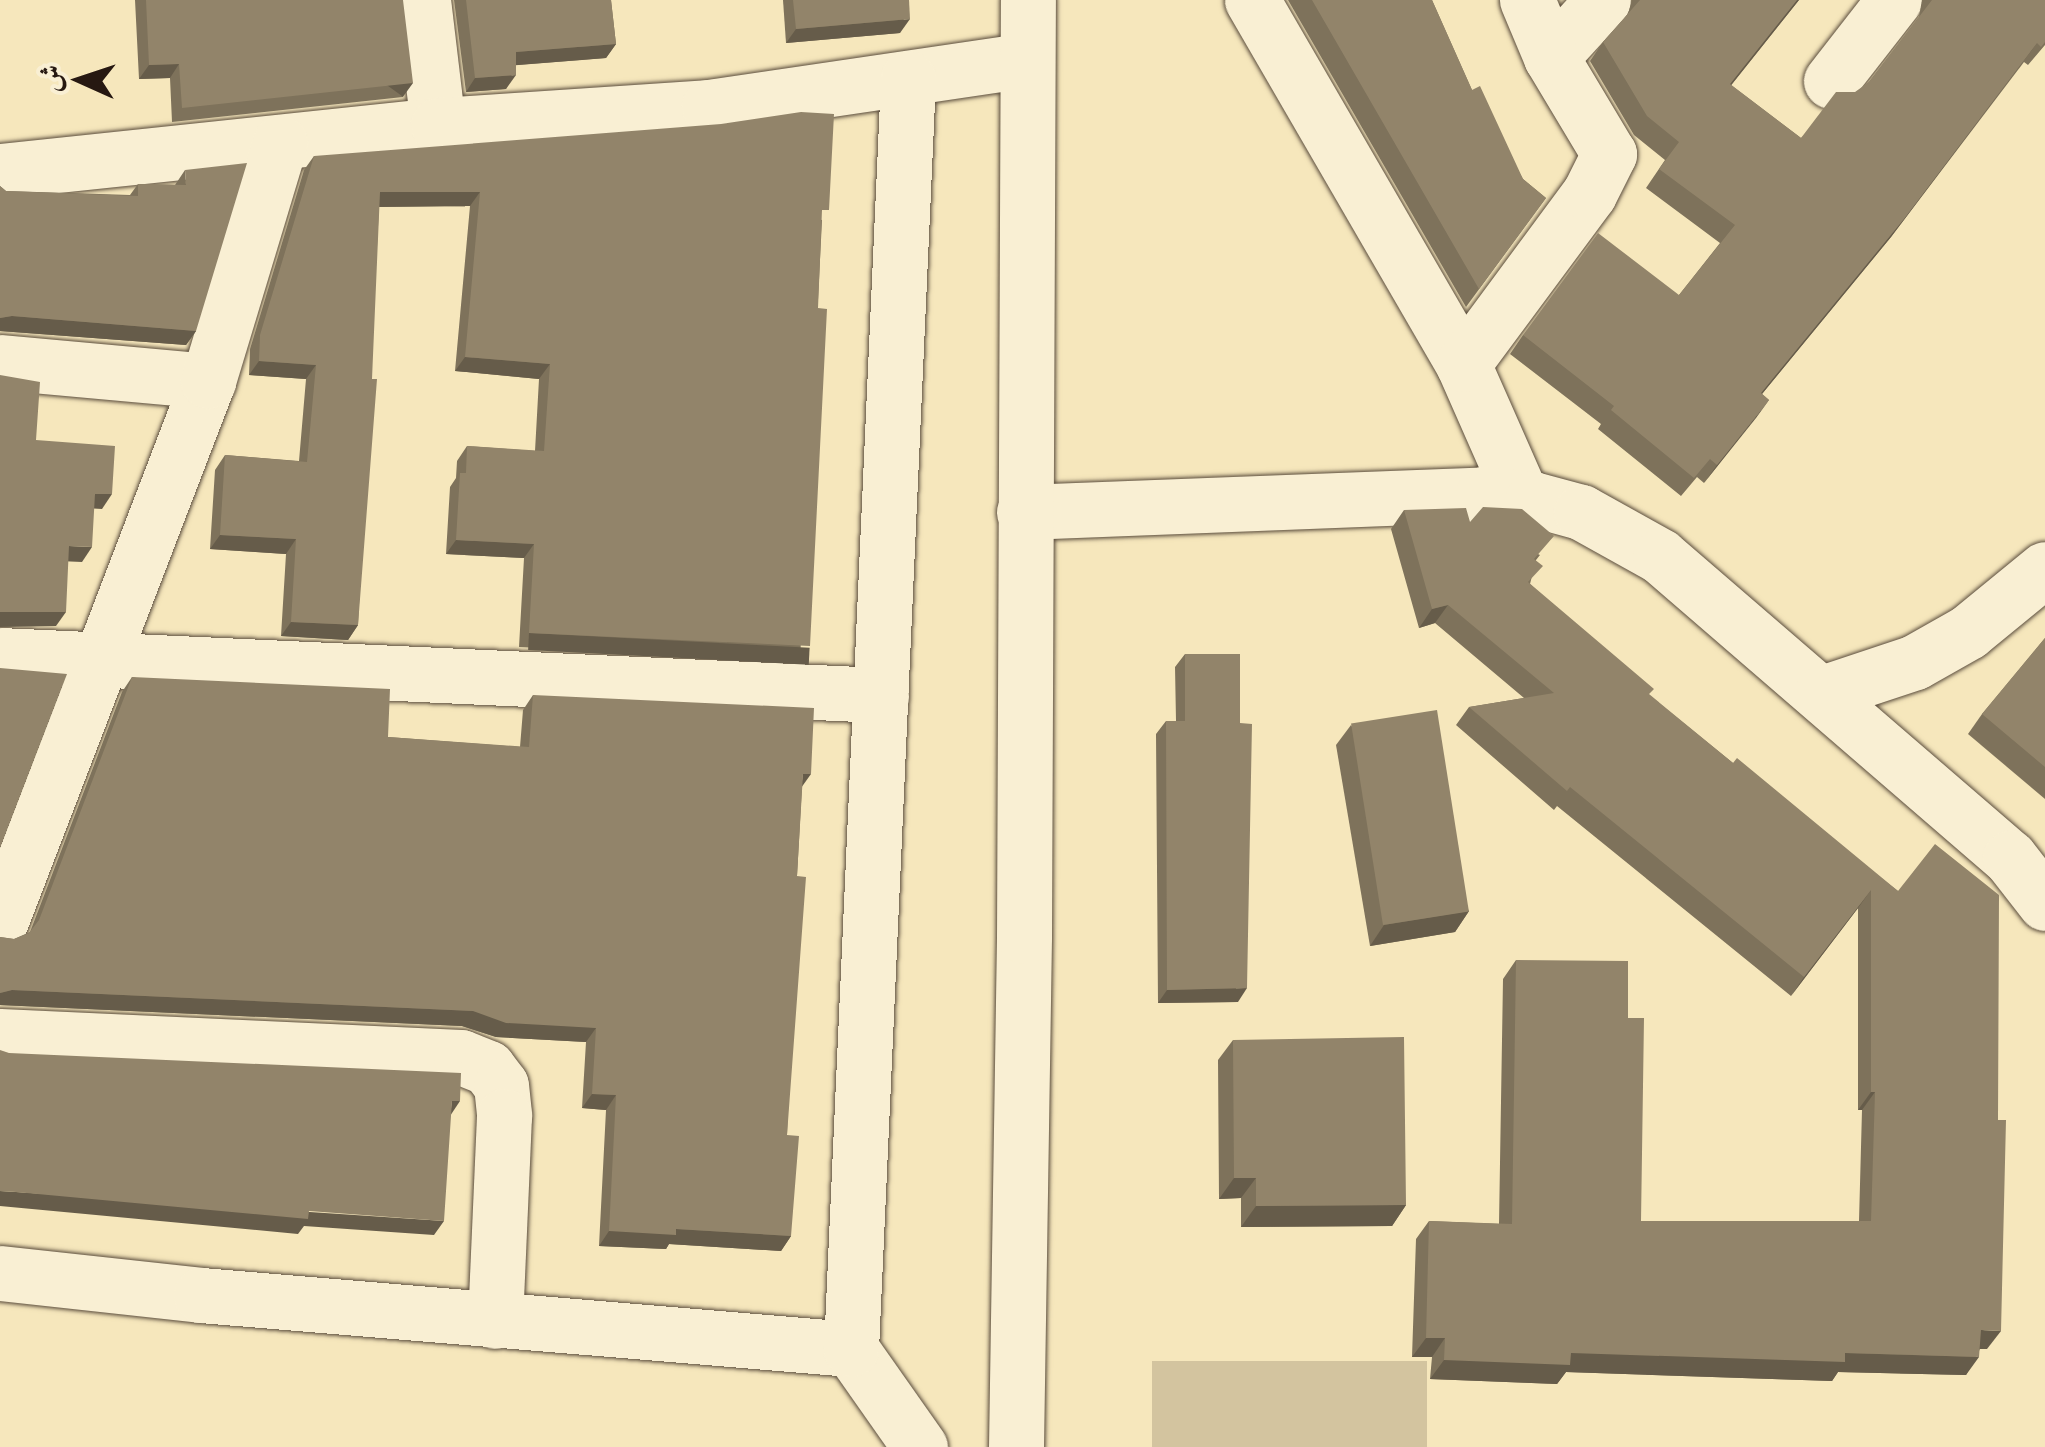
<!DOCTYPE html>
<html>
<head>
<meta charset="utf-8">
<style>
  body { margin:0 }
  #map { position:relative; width:2045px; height:1447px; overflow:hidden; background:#f6e7bc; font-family:"EB Garamond",Amiri,serif }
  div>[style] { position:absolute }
  .green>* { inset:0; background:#d3c49f; transform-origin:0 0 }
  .roads { filter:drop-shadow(0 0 2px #5a4c3c) drop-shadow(0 0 2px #5a4c3c) }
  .street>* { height:55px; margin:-27.5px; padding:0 27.5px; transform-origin:27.5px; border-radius:27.5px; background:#f9efd3 }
  .wall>* { inset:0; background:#7e725b }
  .shaded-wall>* { inset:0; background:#665c4a; transform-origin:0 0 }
  .building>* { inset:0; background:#92846a; transform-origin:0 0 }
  span { translate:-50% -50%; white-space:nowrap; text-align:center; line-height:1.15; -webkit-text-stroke:8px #f9efd3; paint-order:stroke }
  .north { position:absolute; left:30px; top:30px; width:100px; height:100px; -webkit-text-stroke:8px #f9efd3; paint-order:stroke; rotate:273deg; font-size:28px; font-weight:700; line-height:40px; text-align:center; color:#261811 }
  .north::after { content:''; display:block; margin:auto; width:35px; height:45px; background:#261811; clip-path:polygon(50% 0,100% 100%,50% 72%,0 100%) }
</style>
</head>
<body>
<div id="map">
  <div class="green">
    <div style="left:1427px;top:1361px;width:86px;height:275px;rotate:90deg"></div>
  </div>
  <div class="roads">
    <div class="street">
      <div style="left:423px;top:0;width:126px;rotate:83.2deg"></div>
      <div style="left:1252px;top:0;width:421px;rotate:59.9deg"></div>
      <div style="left:1463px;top:364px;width:146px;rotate:66.2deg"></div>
      <div style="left:1551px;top:57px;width:77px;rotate:-47.6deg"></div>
      <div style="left:1831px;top:81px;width:103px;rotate:-52.1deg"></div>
      <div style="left:0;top:171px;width:440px;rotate:-6deg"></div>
      <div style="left:438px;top:125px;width:272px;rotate:-3.8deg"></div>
      <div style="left:709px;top:107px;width:321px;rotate:-8.4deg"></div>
      <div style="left:0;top:362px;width:209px;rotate:5.2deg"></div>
      <div style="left:1463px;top:364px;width:212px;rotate:-53.5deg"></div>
      <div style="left:1589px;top:194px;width:45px;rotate:-63.4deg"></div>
      <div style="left:1609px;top:154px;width:113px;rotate:-120.9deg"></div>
      <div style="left:1551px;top:57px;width:62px;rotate:-112.8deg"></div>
      <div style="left:1024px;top:512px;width:459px;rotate:-2.2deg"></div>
      <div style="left:1483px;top:494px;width:50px;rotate:5.7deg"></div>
      <div style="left:1533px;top:499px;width:50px;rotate:15.2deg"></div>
      <div style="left:1581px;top:512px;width:90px;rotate:29.1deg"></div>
      <div style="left:1660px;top:556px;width:462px;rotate:40.8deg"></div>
      <div style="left:2010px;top:858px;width:57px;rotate:52.1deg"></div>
      <div style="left:0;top:655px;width:882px;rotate:2.6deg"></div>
      <div style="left:1822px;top:693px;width:98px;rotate:-18.4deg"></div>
      <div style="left:1915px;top:662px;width:61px;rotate:-29.5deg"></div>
      <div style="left:1968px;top:632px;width:99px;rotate:-39.3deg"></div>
      <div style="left:0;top:923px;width:581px;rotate:-69.01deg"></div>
      <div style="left:208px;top:381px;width:249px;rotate:-73.2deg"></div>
      <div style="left:0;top:1036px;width:461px;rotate:2.6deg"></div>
      <div style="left:461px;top:1057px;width:29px;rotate:22deg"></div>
      <div style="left:488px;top:1068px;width:21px;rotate:53deg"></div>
      <div style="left:501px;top:1085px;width:31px;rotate:84deg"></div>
      <div style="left:504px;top:1116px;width:205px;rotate:92.5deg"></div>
      <div style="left:0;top:1273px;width:202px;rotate:6.2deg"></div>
      <div style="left:201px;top:1295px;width:652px;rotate:4.75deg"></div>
      <div style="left:851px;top:1349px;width:120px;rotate:54.9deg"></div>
      <div style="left:851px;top:1349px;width:1272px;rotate:-87.43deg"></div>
      <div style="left:1016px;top:1447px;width:511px;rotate:-89.1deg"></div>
      <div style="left:1024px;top:936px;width:936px;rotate:-89.76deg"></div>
    </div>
  </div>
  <div class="wall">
    <div style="clip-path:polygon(135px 0,403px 0,403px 97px,172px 122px,170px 78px,139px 79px)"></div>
    <div style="clip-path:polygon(454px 0,611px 0,616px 44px,606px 58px,516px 65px,506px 89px,466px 92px)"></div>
    <div style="clip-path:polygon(783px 0,909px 0,900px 33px,786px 43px)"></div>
    <div style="clip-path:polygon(1288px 0,1432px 0,1472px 90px,1523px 179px,1546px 198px,1466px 307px)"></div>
    <div style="clip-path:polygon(1632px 0,1799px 0,1731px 85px,1801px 138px,1869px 82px,1919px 17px,1922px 0,2045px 0,2045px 45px,2028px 65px,2024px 62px,1891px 237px,1762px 394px,1769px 400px,1704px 483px,1697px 477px,1681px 496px,1598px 429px,1601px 424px,1510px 354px,1523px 335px,1679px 295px,1720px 243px,1646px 188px,1665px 160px,1634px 135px,1590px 61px,1603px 42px,1628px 14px)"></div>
    <div style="clip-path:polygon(314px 156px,822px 220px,800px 660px,519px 647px,524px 558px,446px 554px,450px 487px,456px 478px,457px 461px,467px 446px,535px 451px,539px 379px,455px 371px,470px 206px,379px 207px,358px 625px,348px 640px,281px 636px,286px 554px,210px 549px,215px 470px,225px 455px,299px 461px,306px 379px,249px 375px,250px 349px,304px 170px)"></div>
    <div style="clip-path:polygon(185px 170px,196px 331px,186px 345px,0 331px,0 186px,6px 191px,130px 195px,138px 184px,175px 185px)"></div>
    <div style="clip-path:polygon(1404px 510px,1470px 522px,1540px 555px,1536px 560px,1530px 584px,1649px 695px,1733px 763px,1898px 891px,1987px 1349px,1980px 1349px,1966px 1375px,1838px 1372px,1832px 1381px,1566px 1372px,1557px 1384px,1430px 1379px,1432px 1357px,1412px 1357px,1416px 1239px,1429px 1221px,1499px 1224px,1503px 979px,1516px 960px,1628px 1018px,1641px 1221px,1859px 1221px,1862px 1110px,1858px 1110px,1858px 908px,1791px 996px,1557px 806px,1554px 810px,1456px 725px,1469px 707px,1524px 698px,1435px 623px,1419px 628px,1391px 529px)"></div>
    <div style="clip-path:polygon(2045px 638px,2045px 799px,1968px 734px,1982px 714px)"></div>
    <div style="clip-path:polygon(1185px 654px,1238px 1002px,1158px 1003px,1156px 734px,1166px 721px,1176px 721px,1175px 667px)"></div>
    <div style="clip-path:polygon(132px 677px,388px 737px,520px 747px,523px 710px,533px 695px,802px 786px,797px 876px,787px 1135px,791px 1236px,781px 1251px,669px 1244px,666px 1249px,599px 1246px,606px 1110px,582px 1108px,586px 1042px,496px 1037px,462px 1026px,0 1005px,0 937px,14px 939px,30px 932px,122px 692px)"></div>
    <div style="clip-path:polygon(1351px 725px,1469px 911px,1455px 932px,1370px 946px,1336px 745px)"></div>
    <div style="clip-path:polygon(1233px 1040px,1406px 1205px,1392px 1226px,1241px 1227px,1241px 1198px,1219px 1199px,1218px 1060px)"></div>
  </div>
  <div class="shaded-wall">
    <div style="clip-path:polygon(1797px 0,1799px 0,1717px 103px,1730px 84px)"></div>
    <div style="clip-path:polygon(910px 19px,900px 33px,786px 43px,796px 29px)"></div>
    <div style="clip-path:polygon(2037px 43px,1891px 237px,1748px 411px,1761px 393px)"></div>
    <div style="clip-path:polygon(616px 44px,606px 58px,506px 66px,516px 52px)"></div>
    <div style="clip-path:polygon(179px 64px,170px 78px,139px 79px,149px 65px)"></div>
    <div style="clip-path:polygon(516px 75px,506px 89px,466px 92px,475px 78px)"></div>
    <div style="left:413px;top:83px;width:17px;height:232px;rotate:126deg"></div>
    <div style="clip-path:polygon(380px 192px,480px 192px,470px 206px,370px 207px)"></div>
    <div style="clip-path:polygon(12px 316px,196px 331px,186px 345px,0 331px,0 318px)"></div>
    <div style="clip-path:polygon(465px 357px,550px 364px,539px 379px,455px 371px)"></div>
    <div style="clip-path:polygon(259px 361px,316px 365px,306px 379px,249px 375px)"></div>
    <div style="clip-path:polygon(1769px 400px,1756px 418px,1704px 483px,1717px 465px)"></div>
    <div style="clip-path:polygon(95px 494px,112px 494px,102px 509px,85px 508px)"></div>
    <div style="clip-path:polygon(220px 535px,296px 539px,286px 554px,210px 549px)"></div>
    <div style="clip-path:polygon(456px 540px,534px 544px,524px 558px,446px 554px)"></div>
    <div style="clip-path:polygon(69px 546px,92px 547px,82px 562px,59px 561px)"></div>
    <div style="clip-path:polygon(1448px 605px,1435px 623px,1419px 628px,1432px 609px)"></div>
    <div style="clip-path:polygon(0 612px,66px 612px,56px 626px,0 627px)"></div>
    <div style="clip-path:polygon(291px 622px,358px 625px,348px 640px,281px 636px)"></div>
    <div style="left:529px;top:633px;width:281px;height:17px;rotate:3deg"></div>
    <div style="clip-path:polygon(803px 774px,811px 774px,801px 788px)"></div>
    <div style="clip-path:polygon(1871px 890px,1858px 908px,1791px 996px,1804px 977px)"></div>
    <div style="clip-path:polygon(1469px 911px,1455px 932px,1370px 946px,1384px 925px)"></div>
    <div style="clip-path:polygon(1247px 988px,1238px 1002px,1158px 1003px,1167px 990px)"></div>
    <div style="clip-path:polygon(12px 990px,473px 1011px,596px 1028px,586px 1042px,496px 1037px,462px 1026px,0 1005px,0 993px)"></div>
    <div style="clip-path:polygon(1871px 1092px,1875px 1092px,1862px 1110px,1858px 1110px)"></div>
    <div style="clip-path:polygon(592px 1094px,616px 1095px,606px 1110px,582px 1108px)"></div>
    <div style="clip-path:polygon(452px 1101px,460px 1101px,450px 1116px)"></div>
    <div style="clip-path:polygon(1234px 1178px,1256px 1178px,1241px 1198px,1219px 1199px)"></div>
    <div style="clip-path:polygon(0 1191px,16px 1192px,444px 1221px,434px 1235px,304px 1226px,298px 1234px,0 1206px)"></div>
    <div style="clip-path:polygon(1406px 1205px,1392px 1226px,1241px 1227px,1256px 1206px)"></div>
    <div style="clip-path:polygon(676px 1229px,791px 1236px,781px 1251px,669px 1244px,666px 1249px,599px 1246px,609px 1231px)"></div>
    <div style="clip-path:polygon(1981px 1330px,2001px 1331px,1987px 1349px,1967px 1349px)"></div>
    <div style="clip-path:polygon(1426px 1338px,1445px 1338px,1432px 1357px,1412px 1357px)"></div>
    <div style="clip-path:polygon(1571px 1353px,1845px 1353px,1979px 1357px,1966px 1375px,1838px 1372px,1832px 1381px,1566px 1372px,1557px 1384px,1430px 1379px,1444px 1360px)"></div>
  </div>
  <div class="building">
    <div style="clip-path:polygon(146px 0,403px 0,413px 83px,182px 108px,179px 64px,149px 65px)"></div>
    <div style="clip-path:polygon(466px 0,611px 0,616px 44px,516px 52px,516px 75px,475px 78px)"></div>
    <div style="clip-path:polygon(793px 0,909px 0,910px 19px,796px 29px)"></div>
    <div style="clip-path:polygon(1312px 0,1432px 0,1472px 90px,1480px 86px,1523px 179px,1546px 198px,1479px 289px)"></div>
    <div style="clip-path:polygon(1640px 0,1797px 0,1730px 84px,1801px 138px,1836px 92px,1855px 92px,1869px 82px,1932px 0,2045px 0,2045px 42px,2041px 47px,2037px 43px,1904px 219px,1761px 393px,1769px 400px,1717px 465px,1710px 459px,1694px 478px,1611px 410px,1614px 406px,1523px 335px,1598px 233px,1679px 295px,1735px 225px,1659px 169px,1679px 142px,1647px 116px,1603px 42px)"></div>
    <div style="clip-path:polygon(801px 112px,834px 114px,829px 210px,822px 210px,818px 308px,827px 309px,810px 646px,529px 633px,534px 544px,456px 540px,460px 473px,466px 473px,467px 446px,544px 451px,550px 364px,465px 357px,480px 192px,380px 192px,372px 379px,377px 379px,358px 625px,291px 622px,296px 539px,220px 535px,225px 455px,307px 462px,316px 365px,259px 361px,260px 335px,314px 156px,721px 124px)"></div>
    <div style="clip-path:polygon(247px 163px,196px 331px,12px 316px,0 318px,0 186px,6px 191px,138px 196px,138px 184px,186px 185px,185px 170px)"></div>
    <div style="clip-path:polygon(0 375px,40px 382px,36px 440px,115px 446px,112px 494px,95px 494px,92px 547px,69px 546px,66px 612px,0 612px)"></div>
    <div style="clip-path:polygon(1483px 507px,1522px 509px,1554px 536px,1534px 559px,1543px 566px,1528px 582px,1654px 689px,1649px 694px,1733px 763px,1737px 758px,1898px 891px,1935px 844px,1999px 895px,1998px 1120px,2006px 1120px,2001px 1331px,1981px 1330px,1979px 1357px,1845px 1353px,1845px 1362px,1571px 1353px,1570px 1365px,1444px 1360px,1445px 1338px,1426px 1338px,1429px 1221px,1512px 1224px,1516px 960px,1628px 961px,1628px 1018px,1644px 1018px,1641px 1221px,1871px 1221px,1875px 1092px,1871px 1092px,1871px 890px,1804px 977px,1570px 787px,1567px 791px,1469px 707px,1554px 693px,1448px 605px,1432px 609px,1404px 510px,1466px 508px,1470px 522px)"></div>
    <div style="clip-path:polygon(2045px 638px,2045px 767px,1982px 714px)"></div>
    <div style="clip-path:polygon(1185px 654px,1240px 654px,1240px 723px,1252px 724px,1247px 988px,1167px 990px,1166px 721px,1185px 721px)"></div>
    <div style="clip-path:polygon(0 668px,67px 674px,0 848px)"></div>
    <div style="clip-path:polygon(132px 677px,390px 689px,388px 737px,529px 747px,533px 695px,814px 708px,811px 774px,803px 774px,797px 876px,806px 877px,787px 1135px,799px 1136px,791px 1236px,676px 1229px,676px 1235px,609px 1231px,616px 1095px,592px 1094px,596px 1028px,506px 1023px,473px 1011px,12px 990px,0 993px,0 937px,14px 939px,29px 933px,39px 920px)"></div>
    <div style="left:1437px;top:710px;width:204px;height:87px;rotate:81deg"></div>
    <div style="clip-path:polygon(1404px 1037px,1406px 1205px,1256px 1206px,1256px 1178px,1234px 1178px,1233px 1040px)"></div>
    <div style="clip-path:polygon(0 1050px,9px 1053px,461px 1073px,460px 1101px,452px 1101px,444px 1221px,309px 1211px,308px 1219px,16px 1192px,0 1191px)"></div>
  </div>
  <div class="north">ش</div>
</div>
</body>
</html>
